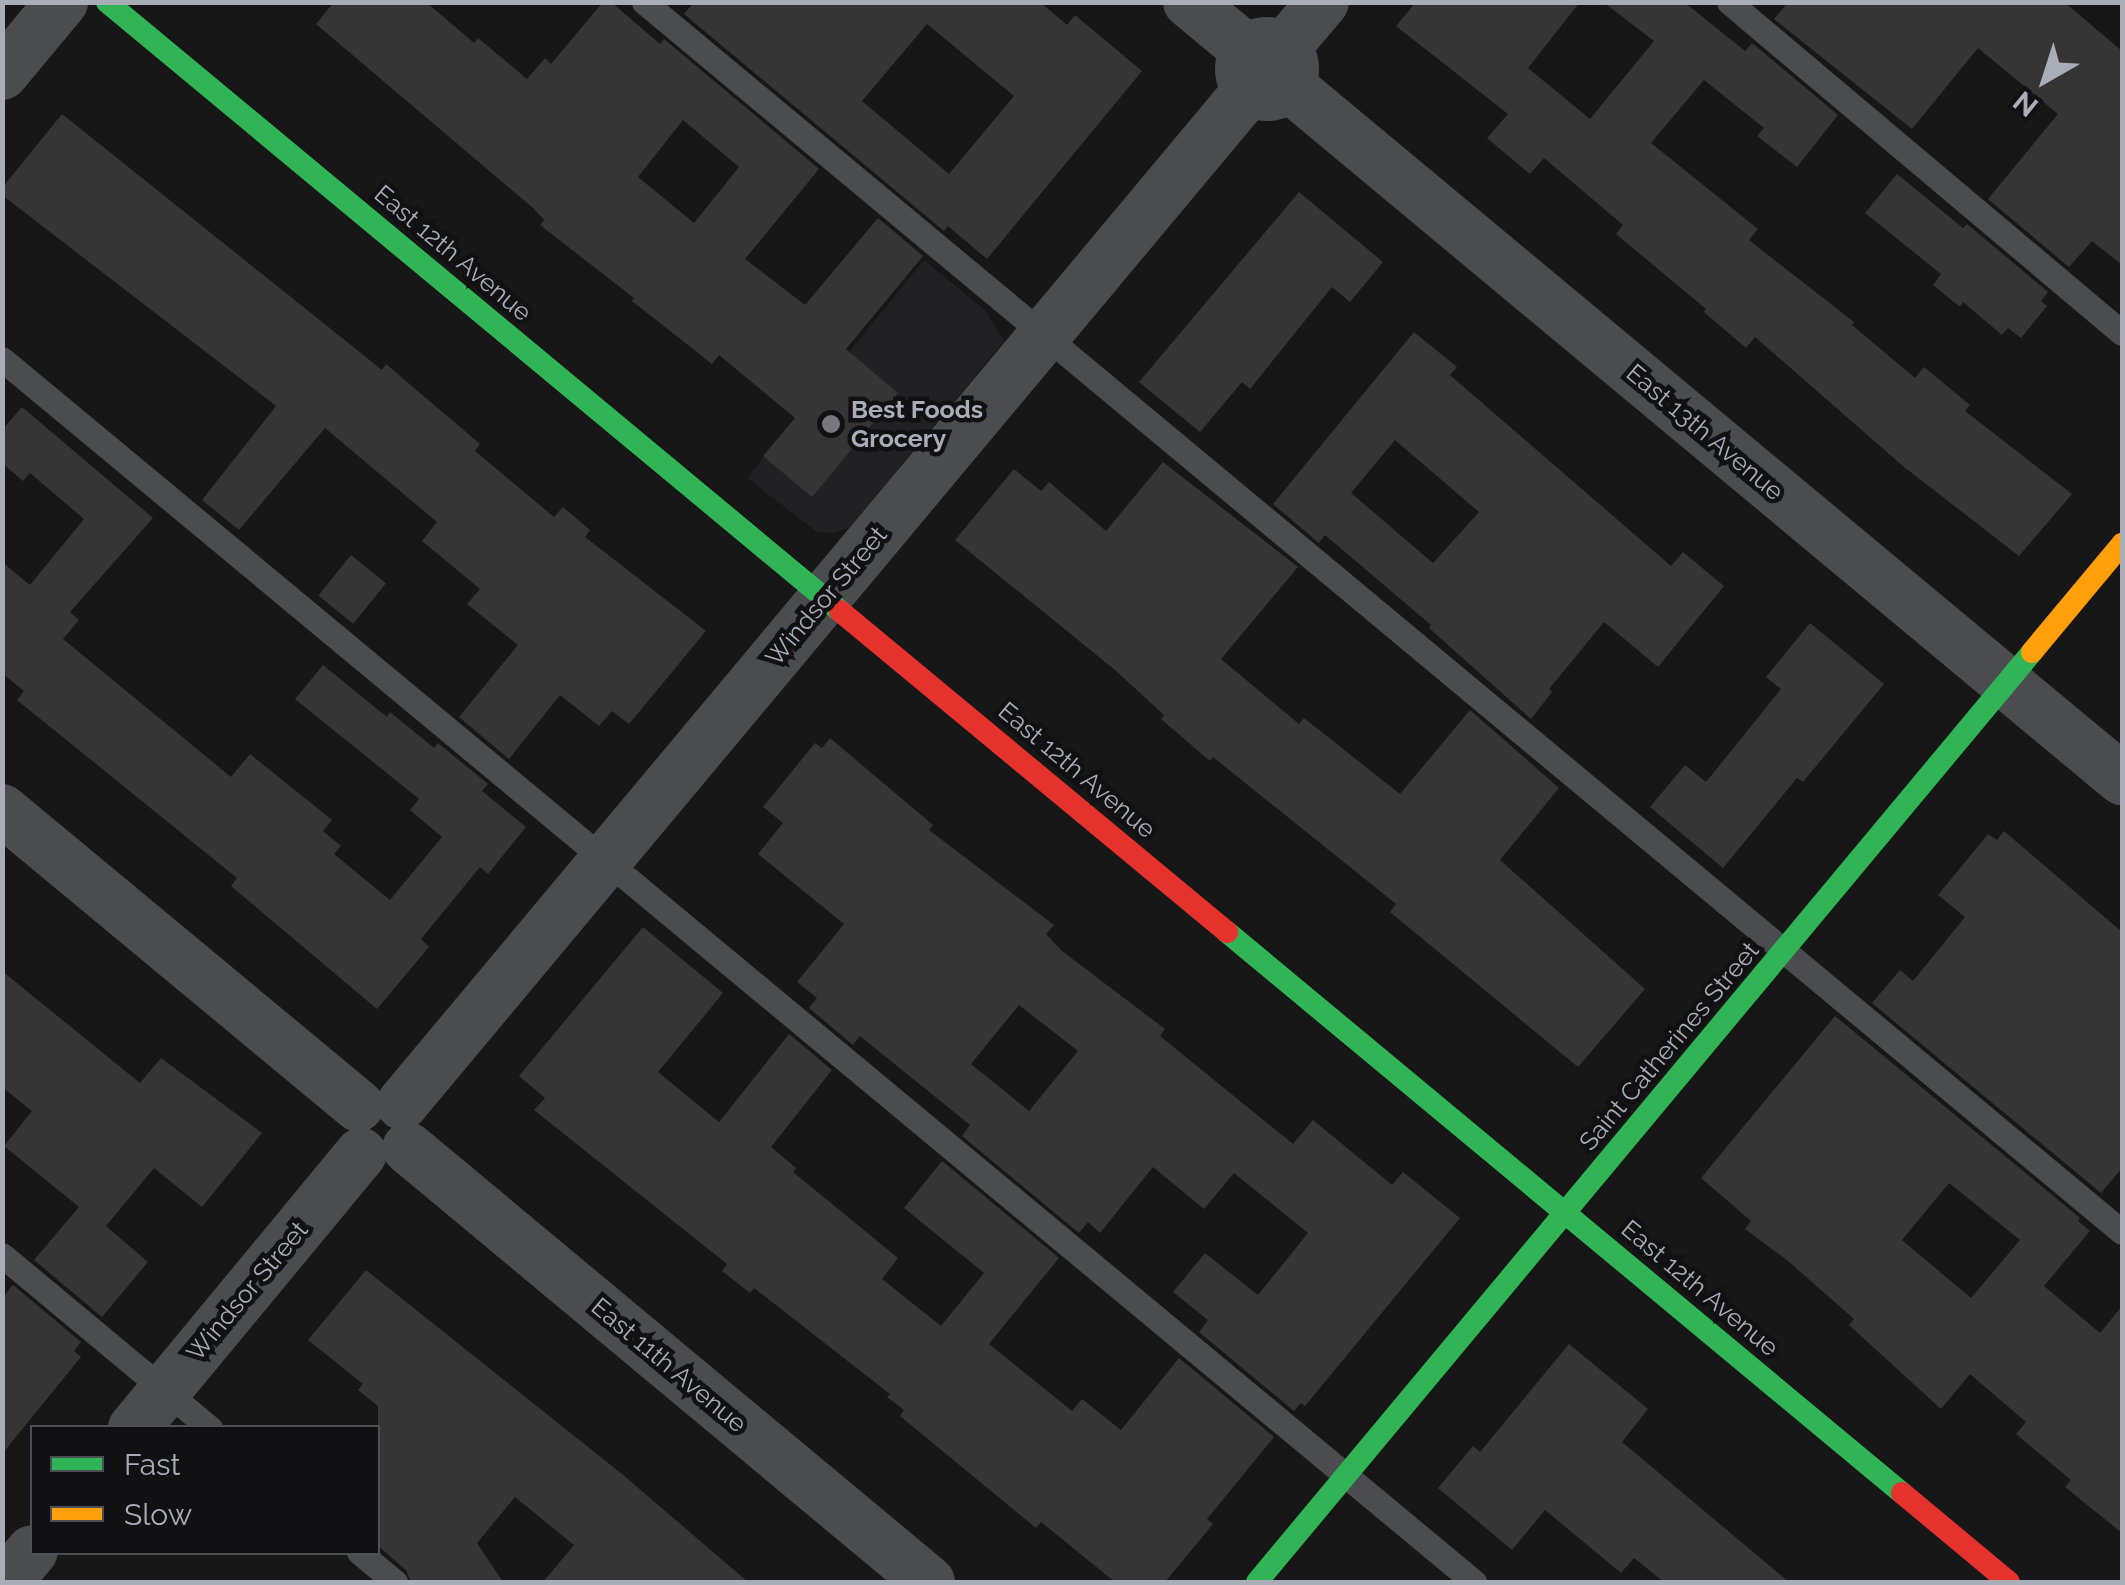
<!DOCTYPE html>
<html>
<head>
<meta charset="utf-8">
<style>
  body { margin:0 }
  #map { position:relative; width:2125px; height:1585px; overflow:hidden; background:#171717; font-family:Raleway,sans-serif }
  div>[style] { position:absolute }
  .built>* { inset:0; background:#212123 }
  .building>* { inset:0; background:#353536; transform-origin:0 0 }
  .lane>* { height:25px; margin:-12.5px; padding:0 12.5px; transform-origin:12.5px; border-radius:12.5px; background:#4b4c50 }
  .street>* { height:52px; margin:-26px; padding:0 26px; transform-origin:26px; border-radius:26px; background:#4b4c50 }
  .street>.ring { margin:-26px; padding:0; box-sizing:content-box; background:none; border:52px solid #4b4c50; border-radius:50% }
  .fast>* { height:22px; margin:-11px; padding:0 11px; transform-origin:11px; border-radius:11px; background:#30b455 }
  .slow>* { height:22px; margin:-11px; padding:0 11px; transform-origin:11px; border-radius:11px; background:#ff9f0a }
  .jam>* { height:22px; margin:-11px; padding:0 11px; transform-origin:11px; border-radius:11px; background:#e5322d }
  .dots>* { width:28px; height:28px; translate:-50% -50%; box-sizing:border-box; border:5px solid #111113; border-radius:50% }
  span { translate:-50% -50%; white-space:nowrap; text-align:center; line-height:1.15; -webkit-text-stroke:9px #111113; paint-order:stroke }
  .street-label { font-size:25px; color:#a8adb8 }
  .poi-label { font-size:25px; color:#a8adb8; font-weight:700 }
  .left { translate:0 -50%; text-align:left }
  .frame { position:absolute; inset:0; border:5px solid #a8adb8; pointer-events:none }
  .legend { position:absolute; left:30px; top:1425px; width:350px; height:130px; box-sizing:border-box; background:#111113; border:2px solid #4d4f55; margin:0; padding:12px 18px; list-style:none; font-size:30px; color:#a8adb8 }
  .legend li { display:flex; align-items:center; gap:20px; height:50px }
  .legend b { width:50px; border:2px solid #4d4f55 }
  .north { position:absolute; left:1995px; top:30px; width:100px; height:100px; -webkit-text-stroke:8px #111113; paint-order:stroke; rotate:219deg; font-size:28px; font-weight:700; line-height:40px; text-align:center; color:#a8adb8 }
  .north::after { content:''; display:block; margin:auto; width:35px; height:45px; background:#a8adb8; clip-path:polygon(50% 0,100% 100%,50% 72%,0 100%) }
</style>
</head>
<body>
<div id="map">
  <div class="built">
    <div style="clip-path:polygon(924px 260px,986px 311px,1004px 341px,850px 527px,835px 533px,817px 532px,747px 478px)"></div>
  </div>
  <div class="building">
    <div style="clip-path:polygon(evenodd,334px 2px,426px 2px,474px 43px,478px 38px,527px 79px,545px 58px,551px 64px,603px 2px,611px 2px,660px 44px,664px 39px,819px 169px,745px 259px,805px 305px,878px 218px,923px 256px,846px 349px,898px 393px,812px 497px,763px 456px,795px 418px,719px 355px,712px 364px,632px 301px,634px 298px,540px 225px,544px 220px,533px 208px,316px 24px,334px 2px,683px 120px,739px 167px,694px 223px,638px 177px,683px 120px)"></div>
    <div style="clip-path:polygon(evenodd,694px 2px,1040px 2px,1067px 25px,1075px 15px,1142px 71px,987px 259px,948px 226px,944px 231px,684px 14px,694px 2px,927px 24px,1014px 96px,949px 174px,862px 101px,927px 24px)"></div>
    <div style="clip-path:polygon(1416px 2px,1580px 2px,1528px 68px,1590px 119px,1654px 41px,1603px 2px,1684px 2px,1745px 51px,1752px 43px,1838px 115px,1797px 167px,1757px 136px,1764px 128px,1704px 80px,1651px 143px,1758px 229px,1749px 240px,1854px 322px,1852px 325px,1915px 378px,1924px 367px,1970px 405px,1965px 411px,2072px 494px,2019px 556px,1904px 467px,1755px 337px,1746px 348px,1704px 312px,1706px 309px,1616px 234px,1623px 225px,1544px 158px,1530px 174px,1487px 138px,1508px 114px,1396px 26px)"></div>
    <div style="clip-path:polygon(1788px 2px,2064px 2px,2122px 51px,2122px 265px,2092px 241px,2069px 267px,1988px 199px,2058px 114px,1978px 48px,1912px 129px,1774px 19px)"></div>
    <div style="clip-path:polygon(62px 114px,382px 370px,386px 364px,480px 444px,475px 451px,554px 517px,563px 507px,590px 530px,585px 537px,706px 631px,629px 724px,612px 711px,599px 726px,560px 695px,509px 759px,459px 717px,518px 645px,467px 604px,480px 589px,422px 541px,437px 522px,325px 428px,239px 530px,202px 500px,276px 406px,2px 195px,2px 188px)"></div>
    <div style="clip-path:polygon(1897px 174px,1963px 228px,1967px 224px,2048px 292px,2041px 301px,2047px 306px,2021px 338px,2008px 328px,2002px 335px,1963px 302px,1960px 307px,1933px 285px,1941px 274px,1865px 213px)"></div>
    <div style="clip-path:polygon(1299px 192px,1383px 262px,1350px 302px,1332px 287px,1250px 389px,1242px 382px,1200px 432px,1139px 382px)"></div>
    <div style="clip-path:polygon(evenodd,1414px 332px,1457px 367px,1450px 375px,1671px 566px,1683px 552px,1724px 586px,1658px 667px,1604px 622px,1549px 689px,1552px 692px,1531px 719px,1429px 628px,1431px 625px,1325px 535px,1319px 543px,1273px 504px,1414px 332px,1395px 440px,1479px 512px,1433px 563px,1351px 493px,1395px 440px)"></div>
    <div style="clip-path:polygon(22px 407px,153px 518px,70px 612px,79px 620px,63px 639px,231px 777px,250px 754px,332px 820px,323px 831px,341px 846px,334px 854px,390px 900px,442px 837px,410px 810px,419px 799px,295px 699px,323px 665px,387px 717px,390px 712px,434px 748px,438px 743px,488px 784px,482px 791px,526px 827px,488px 874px,480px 867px,421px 939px,429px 947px,377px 1009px,231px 886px,237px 878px,17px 700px,24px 691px,2px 673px,2px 562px,30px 585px,84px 519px,30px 473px,23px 481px,2px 463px,2px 430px)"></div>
    <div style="clip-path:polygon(1163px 462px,1298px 567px,1221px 659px,1299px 724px,1304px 718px,1400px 794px,1470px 710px,1559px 788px,1500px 860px,1645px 989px,1578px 1067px,1390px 912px,1396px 904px,1213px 757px,1210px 761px,1161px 719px,1164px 715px,1115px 670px,955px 540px,1014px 469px,1041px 491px,1049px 482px,1106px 531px)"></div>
    <div style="left:351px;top:555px;width:45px;height:52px;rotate:39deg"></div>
    <div style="clip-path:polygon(1810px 623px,1884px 684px,1803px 782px,1797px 778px,1723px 868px,1650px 807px,1685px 765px,1706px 782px,1781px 689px,1766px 677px)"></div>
    <div style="clip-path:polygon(evenodd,830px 738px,933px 825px,929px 830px,1054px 925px,1046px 934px,1062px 951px,1165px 1029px,1160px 1036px,1293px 1144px,1313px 1120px,1392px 1185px,1403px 1172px,1460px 1218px,1305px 1406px,1301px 1403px,1294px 1411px,1199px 1332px,1208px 1320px,1173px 1292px,1205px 1253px,1258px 1295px,1308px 1233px,1234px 1173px,1204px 1209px,1153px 1167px,1100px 1233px,1088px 1222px,1079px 1233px,962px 1136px,970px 1125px,860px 1036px,853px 1045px,809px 1008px,817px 998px,797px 982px,844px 924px,758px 854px,783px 823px,763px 807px,815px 743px,822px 748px,830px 738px,1019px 1005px,1078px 1051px,1029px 1111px,971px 1064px,1019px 1005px)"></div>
    <div style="clip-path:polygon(2004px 831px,2122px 932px,2122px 1168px,2101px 1193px,1872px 1003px,1900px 970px,1913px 981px,1965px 917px,1938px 895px,1988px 834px,1997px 840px)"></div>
    <div style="clip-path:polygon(643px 927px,723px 993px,658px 1072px,719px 1122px,789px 1034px,832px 1070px,771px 1147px,796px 1168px,793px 1172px,898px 1258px,882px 1279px,941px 1326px,984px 1273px,904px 1208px,942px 1161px,1059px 1258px,989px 1344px,1072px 1411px,1082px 1399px,1121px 1430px,1179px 1358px,1274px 1437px,1207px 1519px,1213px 1524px,1165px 1582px,1115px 1582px,1041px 1522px,1036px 1528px,900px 1416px,904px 1410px,887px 1397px,890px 1394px,754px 1288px,750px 1293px,722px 1271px,727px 1264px,534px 1110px,545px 1098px,519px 1076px)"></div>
    <div style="clip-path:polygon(2px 971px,140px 1083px,161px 1058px,262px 1133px,202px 1207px,154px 1168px,106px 1226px,148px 1262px,102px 1317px,34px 1260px,79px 1207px,4px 1146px,32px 1111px,2px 1087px)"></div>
    <div style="clip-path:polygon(evenodd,1835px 1016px,2080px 1218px,2078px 1221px,2090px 1231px,2044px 1286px,2100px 1333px,2122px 1306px,2122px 1533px,2065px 1487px,2071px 1480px,2016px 1434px,2026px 1422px,1970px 1374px,1941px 1409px,1849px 1325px,1854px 1319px,1788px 1261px,1745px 1229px,1751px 1221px,1701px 1178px,1835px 1016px,1949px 1183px,2020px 1240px,1971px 1298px,1902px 1240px,1949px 1183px)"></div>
    <div style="clip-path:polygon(366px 1270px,622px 1474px,748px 1582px,543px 1582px,574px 1545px,515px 1497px,477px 1543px,503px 1582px,411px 1582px,406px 1570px,378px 1546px,378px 1406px,358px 1390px,363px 1384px,308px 1340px)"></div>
    <div style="clip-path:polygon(13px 1285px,81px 1342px,74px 1351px,81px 1357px,2px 1454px,2px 1298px)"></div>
    <div style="clip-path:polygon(1569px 1344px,1648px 1409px,1622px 1442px,1789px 1582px,1664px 1582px,1634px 1558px,1621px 1573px,1545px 1510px,1512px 1550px,1438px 1488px,1473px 1446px,1480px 1452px)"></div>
  </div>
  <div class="lane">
    <div style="left:644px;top:2px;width:1923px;rotate:39.77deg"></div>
    <div style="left:1729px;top:2px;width:514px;rotate:40.11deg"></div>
    <div style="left:2px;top:359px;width:1914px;rotate:39.72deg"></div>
    <div style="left:2px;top:1255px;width:271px;rotate:39.8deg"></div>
    <div style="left:359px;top:1552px;width:47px;rotate:39.8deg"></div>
  </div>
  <div class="street">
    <div style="left:1189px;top:2px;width:77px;rotate:39.7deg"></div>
    <div class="ring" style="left:1241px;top:43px;width:0;height:0"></div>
    <div style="left:1284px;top:48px;width:60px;rotate:-49.7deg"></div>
    <div style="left:2px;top:74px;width:94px;rotate:-50.2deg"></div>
    <div style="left:1288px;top:85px;width:1085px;rotate:39.77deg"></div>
    <div style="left:2px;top:810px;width:463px;rotate:39.7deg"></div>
    <div style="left:402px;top:1104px;width:1323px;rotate:-50.12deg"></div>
    <div style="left:408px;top:1148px;width:678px;rotate:39.79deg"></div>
    <div style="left:134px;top:1428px;width:356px;rotate:-50.4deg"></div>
    <div style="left:6px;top:1582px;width:40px;rotate:-50deg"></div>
  </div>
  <div class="fast">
    <div style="left:107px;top:2px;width:953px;rotate:39.72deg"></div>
    <div style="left:1227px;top:932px;width:878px;rotate:39.73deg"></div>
    <div style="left:1257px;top:1582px;width:1211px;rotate:-50.19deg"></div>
  </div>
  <div class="slow">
    <div style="left:2032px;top:652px;width:141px;rotate:-50.2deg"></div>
  </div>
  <div class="jam">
    <div style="left:840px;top:611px;width:503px;rotate:39.67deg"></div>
    <div style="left:1902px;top:1493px;width:139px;rotate:39.8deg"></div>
  </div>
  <div class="dots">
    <div style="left:831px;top:424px;background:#757880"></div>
  </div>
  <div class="street-label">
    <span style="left:453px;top:253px;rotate:40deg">East 12th Avenue</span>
    <span style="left:1705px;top:432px;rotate:40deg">East 13th Avenue</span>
    <span style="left:826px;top:596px;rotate:-50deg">Windsor Street</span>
    <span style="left:1077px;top:770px;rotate:40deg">East 12th Avenue</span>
    <span style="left:1669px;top:1046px;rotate:-50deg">Saint Catherines Street</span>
    <span style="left:1700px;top:1288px;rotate:40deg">East 12th Avenue</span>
    <span style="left:247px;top:1291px;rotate:-50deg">Windsor Street</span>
    <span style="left:669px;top:1365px;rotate:40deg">East 11th Avenue</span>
  </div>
  <div class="poi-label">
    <span class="left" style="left:851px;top:424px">Best Foods<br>Grocery</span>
  </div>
  <div class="frame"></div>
  <ul class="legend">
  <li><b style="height:12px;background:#30b455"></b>Fast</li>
  <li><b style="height:12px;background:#ff9f0a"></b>Slow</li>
  </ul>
  <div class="north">N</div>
</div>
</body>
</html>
